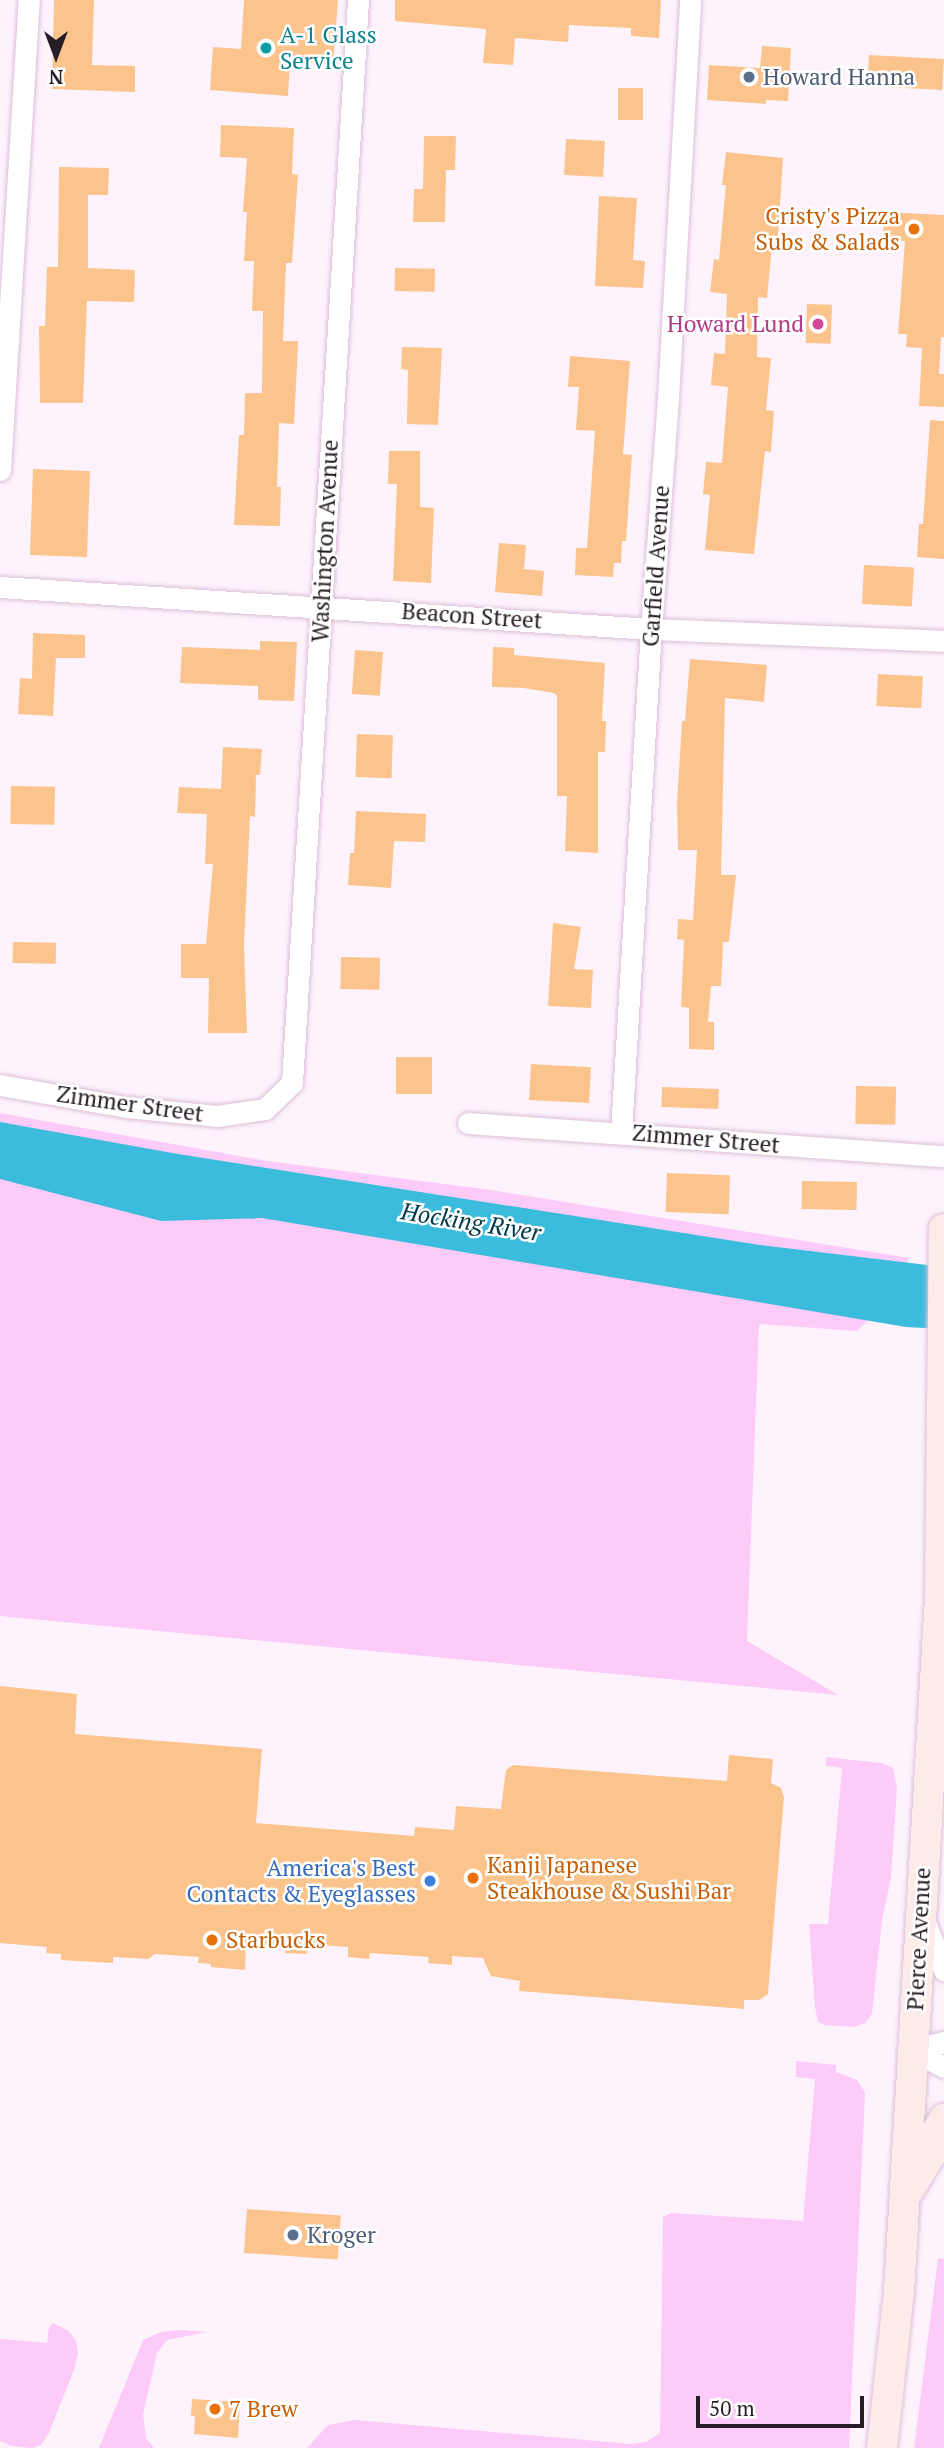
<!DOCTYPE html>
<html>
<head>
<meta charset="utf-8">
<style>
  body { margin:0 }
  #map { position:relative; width:944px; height:2448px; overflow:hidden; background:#fef3fd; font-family:"PT Serif",serif }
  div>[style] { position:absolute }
  .green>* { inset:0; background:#fdcbf8 }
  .water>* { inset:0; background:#3bbcdd }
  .building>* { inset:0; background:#fac48c; transform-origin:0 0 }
  .roads { filter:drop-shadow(0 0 2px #dbc0d8) drop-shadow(0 0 2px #dbc0d8) }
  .street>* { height:21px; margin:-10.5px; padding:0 10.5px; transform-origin:10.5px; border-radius:10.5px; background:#fff }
  .secondary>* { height:30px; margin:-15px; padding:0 15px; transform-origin:15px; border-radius:15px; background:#fcebe9 }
  .dots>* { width:19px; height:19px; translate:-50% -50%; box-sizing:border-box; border:4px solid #fff; border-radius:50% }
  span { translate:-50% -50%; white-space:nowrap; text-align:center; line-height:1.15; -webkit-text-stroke:5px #fff; paint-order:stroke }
  .culture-label { font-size:23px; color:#0d838f }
  .left { translate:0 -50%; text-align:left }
  .service-label { font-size:23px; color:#4e5e75 }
  .food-label { font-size:23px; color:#c56008 }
  .right { translate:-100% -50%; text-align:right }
  .hotel-label { font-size:23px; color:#b23c85 }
  .street-label { font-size:23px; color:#271d26 }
  .shop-label { font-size:23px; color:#366cbe }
  .water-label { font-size:24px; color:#003a48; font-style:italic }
  .north { position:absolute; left:21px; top:21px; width:70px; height:70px; -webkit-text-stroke:5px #fff; paint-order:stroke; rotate:180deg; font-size:19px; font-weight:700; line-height:28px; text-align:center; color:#271d26 }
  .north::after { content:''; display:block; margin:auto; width:24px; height:32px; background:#271d26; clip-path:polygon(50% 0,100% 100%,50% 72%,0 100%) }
  .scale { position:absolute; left:696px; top:2396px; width:168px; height:32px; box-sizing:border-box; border:4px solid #271d26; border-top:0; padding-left:9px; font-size:21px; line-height:24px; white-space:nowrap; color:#271d26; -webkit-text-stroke:5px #fff; paint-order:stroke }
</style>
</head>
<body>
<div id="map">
  <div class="green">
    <div style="clip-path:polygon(0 1113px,267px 1161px,491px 1190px,909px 1258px,896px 1292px,857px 1331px,759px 1324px,747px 1641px,838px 1695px,0 1616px)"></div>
    <div style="clip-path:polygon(826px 1757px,881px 1763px,893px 1768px,897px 1788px,891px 1878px,882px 1920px,872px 2014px,865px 2023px,853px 2027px,824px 2025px,818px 2022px,815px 2007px,809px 1924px,828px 1924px,842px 1768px,826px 1766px)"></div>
    <div style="clip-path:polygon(796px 2061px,836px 2065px,836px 2072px,857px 2080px,865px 2093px,849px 2448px,307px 2448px,328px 2425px,355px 2420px,631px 2444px,646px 2442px,660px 2433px,663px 2217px,671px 2213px,803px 2221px,815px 2079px,796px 2077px)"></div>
    <div style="clip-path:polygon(938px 2258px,944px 2259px,944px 2448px,914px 2448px)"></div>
    <div style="clip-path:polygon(53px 2323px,69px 2331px,76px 2341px,78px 2353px,74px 2370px,49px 2433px,41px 2445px,32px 2448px,11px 2446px,0 2441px,0 2339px,47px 2343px,49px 2327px)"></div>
    <div style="clip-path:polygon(179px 2330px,208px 2332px,167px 2340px,157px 2353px,143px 2414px,146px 2438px,154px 2448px,99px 2448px,143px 2340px,161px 2332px)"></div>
  </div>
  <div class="water">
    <div style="clip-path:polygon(0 1122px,178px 1154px,760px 1245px,944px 1267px,944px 1329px,906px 1327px,262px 1218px,161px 1221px,0 1179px)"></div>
  </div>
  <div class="building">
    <div style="clip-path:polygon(54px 0,94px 0,92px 65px,135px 66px,135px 92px,52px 89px)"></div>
    <div style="clip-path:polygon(244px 0,338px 0,333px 64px,290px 61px,288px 96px,210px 90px,213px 47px,241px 49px)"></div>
    <div style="clip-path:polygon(395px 0,661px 0,659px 38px,631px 36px,631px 28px,569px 25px,568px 42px,515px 38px,513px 65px,483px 63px,486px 29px,395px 21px)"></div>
    <div style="clip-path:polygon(762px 46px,791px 48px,788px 101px,766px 100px,766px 104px,707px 100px,709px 65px,760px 68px)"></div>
    <div style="left:869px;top:55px;width:75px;height:31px;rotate:3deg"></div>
    <div style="left:618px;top:88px;width:25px;height:32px"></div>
    <div style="clip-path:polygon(221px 125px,294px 128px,292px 174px,298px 175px,292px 263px,286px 263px,283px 341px,298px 341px,297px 366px,294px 424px,279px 423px,277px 487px,281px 487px,280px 526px,234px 525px,239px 435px,244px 435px,245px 393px,262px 393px,263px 311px,252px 311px,254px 261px,244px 261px,247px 212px,243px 212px,247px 158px,220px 157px)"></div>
    <div style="clip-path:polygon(424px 136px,456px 136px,455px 170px,446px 170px,445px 222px,413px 222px,414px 189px,423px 189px)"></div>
    <div style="left:566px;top:139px;width:39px;height:36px;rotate:3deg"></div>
    <div style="clip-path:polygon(726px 152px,783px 158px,778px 236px,773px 236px,767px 298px,758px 297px,757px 357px,771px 358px,766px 410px,774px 411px,771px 452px,765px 451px,754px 554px,705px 550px,710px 495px,703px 494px,706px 462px,722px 463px,728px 387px,711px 385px,714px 353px,725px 354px,727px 294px,710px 292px,714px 259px,719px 260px,726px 185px,722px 185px)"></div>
    <div style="clip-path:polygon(59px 167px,109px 168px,108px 195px,88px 195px,88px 268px,135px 270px,134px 302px,87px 301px,83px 403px,40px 403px,39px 326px,45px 326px,47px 267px,58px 267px)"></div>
    <div style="clip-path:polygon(599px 196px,637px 198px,633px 260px,645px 261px,643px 288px,595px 286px)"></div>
    <div style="clip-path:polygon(884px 212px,944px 215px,944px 337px,941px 337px,939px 374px,944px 374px,944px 407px,919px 406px,922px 348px,906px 347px,907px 334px,898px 334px,905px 241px,883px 240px)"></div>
    <div style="left:395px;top:268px;width:40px;height:23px;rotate:1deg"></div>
    <div style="left:807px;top:304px;width:25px;height:39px;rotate:2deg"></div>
    <div style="clip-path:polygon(402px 347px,442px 348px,438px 425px,407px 424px,408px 370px,401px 369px)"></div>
    <div style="clip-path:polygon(570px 356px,630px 361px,623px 454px,632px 455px,626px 541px,622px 541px,621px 563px,614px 563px,613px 577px,575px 575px,576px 548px,587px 548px,595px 431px,576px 430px,579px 387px,568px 387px)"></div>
    <div style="clip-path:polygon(930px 420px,944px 421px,944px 559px,917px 557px,919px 524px,923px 524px)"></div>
    <div style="clip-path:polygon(389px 451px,420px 451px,420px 507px,434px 508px,431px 583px,393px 581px,397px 484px,388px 484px)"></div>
    <div style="left:33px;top:469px;width:57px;height:86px;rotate:2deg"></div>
    <div style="clip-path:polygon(499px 543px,526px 545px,524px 569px,544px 571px,542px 596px,495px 592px)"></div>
    <div style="left:864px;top:565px;width:50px;height:39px;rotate:3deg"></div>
    <div style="clip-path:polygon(33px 633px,85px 635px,85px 658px,56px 658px,53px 716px,18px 714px,20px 678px,32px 679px)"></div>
    <div style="clip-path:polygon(260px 641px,297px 642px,294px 701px,258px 700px,258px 686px,180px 683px,182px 647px,260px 650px)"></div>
    <div style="clip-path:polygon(493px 647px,514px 648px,514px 655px,605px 663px,602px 721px,606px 721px,605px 752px,598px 752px,598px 853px,565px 851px,567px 796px,557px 796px,557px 696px,554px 693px,524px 688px,492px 687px)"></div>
    <div style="left:355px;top:650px;width:28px;height:44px;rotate:4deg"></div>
    <div style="clip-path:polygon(690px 659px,767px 665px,764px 702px,725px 698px,721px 875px,736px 875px,729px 942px,723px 942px,721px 986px,711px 986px,708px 1022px,714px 1022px,714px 1050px,689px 1049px,689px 1008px,681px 1007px,684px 940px,677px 939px,678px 919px,693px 920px,697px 850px,678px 850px,677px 804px,682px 721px,685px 721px)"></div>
    <div style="left:878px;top:674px;width:45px;height:32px;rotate:3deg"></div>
    <div style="left:357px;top:734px;width:36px;height:43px;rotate:2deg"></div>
    <div style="clip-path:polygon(223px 747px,262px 749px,260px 775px,256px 775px,255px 817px,250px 816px,244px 945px,247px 1033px,208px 1033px,209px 978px,181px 978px,181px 944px,206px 944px,213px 864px,205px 864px,207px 814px,177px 813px,179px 787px,221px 789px)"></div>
    <div style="left:11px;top:786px;width:44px;height:38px;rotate:1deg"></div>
    <div style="clip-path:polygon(356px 811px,426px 814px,425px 842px,394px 841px,391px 888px,348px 885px,350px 853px,354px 853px)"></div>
    <div style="clip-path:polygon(553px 923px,581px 927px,574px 969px,593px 970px,591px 1008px,548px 1006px)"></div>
    <div style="left:13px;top:942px;width:43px;height:21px;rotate:1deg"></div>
    <div style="left:341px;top:957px;width:39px;height:32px;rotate:1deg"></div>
    <div style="left:396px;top:1057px;width:36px;height:37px"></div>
    <div style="left:531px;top:1064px;width:60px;height:36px;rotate:3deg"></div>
    <div style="left:856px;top:1086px;width:40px;height:38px;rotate:1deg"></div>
    <div style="left:662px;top:1087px;width:57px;height:20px;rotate:2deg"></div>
    <div style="left:667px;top:1173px;width:63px;height:39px;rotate:2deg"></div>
    <div style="left:802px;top:1181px;width:55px;height:28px;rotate:1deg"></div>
    <div style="clip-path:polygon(0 1686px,77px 1694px,75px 1734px,262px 1749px,256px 1823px,414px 1836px,415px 1827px,454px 1830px,456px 1806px,501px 1809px,506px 1770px,513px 1765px,727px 1781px,729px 1755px,773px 1759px,771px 1783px,781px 1788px,784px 1797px,768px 1994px,759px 2000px,744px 2000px,744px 2009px,519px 1991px,520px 1981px,491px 1976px,483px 1958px,452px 1956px,452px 1965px,428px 1963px,429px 1957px,370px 1953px,369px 1959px,348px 1957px,348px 1947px,308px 1944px,307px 1954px,285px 1953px,286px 1946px,246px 1943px,245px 1970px,211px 1967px,211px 1964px,198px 1963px,199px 1957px,155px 1954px,148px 1959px,113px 1957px,113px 1963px,61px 1960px,61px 1954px,46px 1953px,47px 1947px,0 1943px)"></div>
    <div style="left:247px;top:2209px;width:94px;height:44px;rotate:4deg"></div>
    <div style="clip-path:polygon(192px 2399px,240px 2402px,238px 2438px,194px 2434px,195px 2416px,191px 2416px)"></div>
  </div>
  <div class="roads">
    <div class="street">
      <div style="left:0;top:470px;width:471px;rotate:-86.5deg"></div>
      <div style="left:0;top:587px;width:652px;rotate:3.69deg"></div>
      <div style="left:651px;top:629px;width:293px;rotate:2.3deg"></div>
      <div style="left:0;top:1085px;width:128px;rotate:9.9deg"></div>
      <div style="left:126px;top:1107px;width:91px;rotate:5.6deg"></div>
      <div style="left:217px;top:1116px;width:49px;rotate:-8.3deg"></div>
      <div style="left:265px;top:1109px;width:37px;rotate:-44deg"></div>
      <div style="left:292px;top:1083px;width:1085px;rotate:-86.51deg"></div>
      <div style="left:468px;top:1123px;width:477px;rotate:4deg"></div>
      <div style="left:621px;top:1132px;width:504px;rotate:-86.59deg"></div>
      <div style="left:651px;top:629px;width:232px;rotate:-85.8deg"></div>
      <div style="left:668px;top:398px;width:399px;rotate:-86.8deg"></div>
      <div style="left:924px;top:1920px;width:54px;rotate:68.2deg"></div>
      <div style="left:912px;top:2050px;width:36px;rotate:28deg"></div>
      <div style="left:912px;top:2050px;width:33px;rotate:-14deg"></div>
    </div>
    <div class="secondary">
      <div style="left:906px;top:2195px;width:48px;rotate:-58.6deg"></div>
      <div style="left:931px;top:2154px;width:17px;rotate:-80deg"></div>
      <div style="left:934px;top:2137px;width:21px;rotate:-61deg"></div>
      <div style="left:882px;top:2448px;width:157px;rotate:-83.8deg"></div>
      <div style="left:899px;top:2292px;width:695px;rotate:-86.62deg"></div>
      <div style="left:940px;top:1598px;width:369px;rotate:-89.4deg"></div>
    </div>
  </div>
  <div class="dots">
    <div style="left:266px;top:48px;background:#0f9aa8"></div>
    <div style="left:749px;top:77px;background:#5c6f8a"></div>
    <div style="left:914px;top:229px;background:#e8710a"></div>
    <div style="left:818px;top:324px;background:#d1479c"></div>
    <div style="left:473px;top:1878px;background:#e8710a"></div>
    <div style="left:430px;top:1881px;background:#3f7fe0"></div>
    <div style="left:212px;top:1940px;background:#e8710a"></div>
    <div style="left:293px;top:2235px;background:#5c6f8a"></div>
    <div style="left:215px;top:2409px;background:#e8710a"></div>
  </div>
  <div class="culture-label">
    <span class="left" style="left:280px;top:48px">A-1 Glass<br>Service</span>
  </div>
  <div class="service-label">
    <span class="left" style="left:763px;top:77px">Howard Hanna</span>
    <span class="left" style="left:307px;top:2235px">Kroger</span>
  </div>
  <div class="food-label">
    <span class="right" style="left:900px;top:229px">Cristy's Pizza<br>Subs &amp; Salads</span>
    <span class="left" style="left:487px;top:1878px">Kanji Japanese<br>Steakhouse &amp; Sushi Bar</span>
    <span class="left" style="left:226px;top:1940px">Starbucks</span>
    <span class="left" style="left:229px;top:2409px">7 Brew</span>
  </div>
  <div class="hotel-label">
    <span class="right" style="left:804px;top:324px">Howard Lund</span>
  </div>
  <div class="street-label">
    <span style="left:325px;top:541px;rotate:-87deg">Washington Avenue</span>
    <span style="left:656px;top:566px;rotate:-86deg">Garfield Avenue</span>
    <span style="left:472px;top:616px;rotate:4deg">Beacon Street</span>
    <span style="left:130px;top:1104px;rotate:8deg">Zimmer Street</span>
    <span style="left:706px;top:1139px;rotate:5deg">Zimmer Street</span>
    <span style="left:919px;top:1939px;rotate:-87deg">Pierce Avenue</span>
  </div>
  <div class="shop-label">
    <span class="right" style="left:416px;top:1881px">America's Best<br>Contacts &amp; Eyeglasses</span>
  </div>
  <div class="water-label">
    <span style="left:471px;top:1222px;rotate:9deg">Hocking River</span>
  </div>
  <div class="north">N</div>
  <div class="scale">50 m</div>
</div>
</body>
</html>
